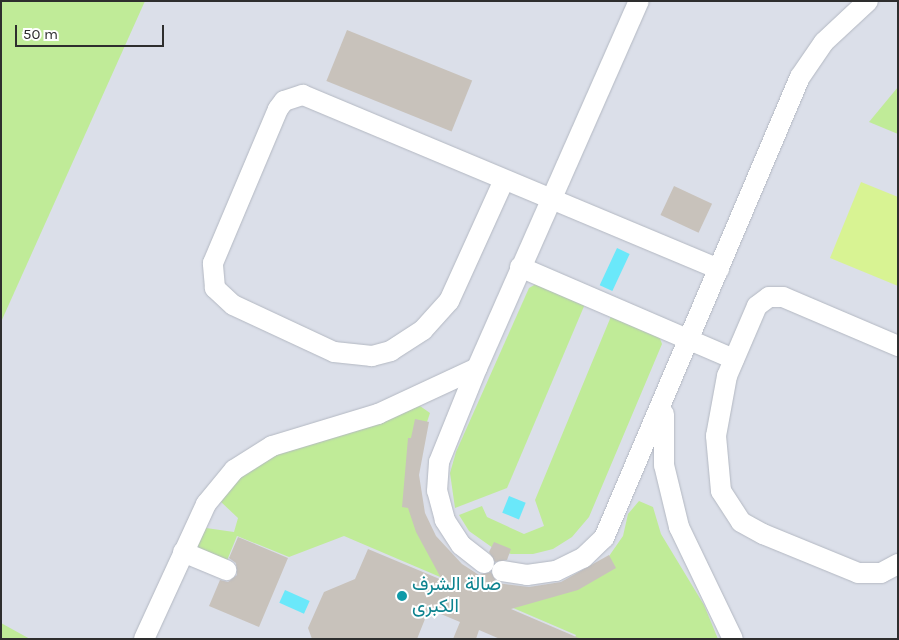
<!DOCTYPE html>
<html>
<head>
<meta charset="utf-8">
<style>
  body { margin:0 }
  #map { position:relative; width:899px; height:640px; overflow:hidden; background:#f0e7e0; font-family:Karla,Vazirmatn,sans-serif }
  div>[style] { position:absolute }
  .airport>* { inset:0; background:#dbdfe9; transform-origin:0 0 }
  .green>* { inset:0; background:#c0eb98 }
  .pitch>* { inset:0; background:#d8f393 }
  .water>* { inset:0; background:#6ae8fa; transform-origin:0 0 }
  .building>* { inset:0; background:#c8c2bb; transform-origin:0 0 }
  .roads { filter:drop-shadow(0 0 1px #b3b8c2) drop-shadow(0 0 1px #b3b8c2) }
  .minor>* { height:20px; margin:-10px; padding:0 10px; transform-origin:10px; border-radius:10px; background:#fff }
  .dots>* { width:14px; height:14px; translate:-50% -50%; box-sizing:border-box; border:2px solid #fff; border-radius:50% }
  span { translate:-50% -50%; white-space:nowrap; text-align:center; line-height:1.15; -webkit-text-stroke:4px #fff; paint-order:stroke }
  .culture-label { font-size:19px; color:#0d838f }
  .left { translate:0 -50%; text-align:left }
  .frame { position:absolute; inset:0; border:2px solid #2e2e2e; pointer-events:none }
  .scale { position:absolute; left:15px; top:25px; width:149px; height:22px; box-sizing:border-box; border:2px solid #2e2e2e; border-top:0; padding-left:6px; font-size:15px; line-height:18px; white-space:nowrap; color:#2e2e2e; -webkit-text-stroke:4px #fff; paint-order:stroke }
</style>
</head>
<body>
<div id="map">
  <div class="airport">
    <div style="left:1px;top:1px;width:897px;height:638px"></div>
  </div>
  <div class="green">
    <div style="clip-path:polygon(1px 1px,145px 1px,1px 322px)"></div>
    <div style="clip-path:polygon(898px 87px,898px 134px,869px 122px)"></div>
    <div style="clip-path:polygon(536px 284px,585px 304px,507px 488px,455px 508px,450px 473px,456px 452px,529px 288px)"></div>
    <div style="clip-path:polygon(612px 314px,659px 336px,662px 344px,589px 517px,572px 537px,553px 549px,533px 554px,511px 554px,493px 548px,469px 531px,459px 515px,482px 506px,487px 517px,524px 534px,544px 526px,535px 500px)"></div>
    <div style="clip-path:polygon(420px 406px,430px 413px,413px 464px,421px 522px,473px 591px,344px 536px,289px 557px,237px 536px,226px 563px,197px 552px,197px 532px,206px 528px,234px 532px,238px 518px,220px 501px,225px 487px,263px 459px)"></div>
    <div style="clip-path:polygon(639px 501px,653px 507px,661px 534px,704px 605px,718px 639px,574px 639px,576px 635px,490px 598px,545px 592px,607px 559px,623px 536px,628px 514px)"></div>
    <div style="clip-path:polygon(1px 623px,30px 639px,1px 639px)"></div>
  </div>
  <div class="pitch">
    <div style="clip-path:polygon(861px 182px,898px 197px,898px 286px,830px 258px)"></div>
  </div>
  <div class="water">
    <div style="left:617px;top:248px;width:14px;height:41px;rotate:25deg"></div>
    <div style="left:509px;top:496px;width:18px;height:18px;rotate:22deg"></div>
    <div style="left:285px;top:590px;width:27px;height:14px;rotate:24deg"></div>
  </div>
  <div class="building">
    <div style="left:347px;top:30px;width:135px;height:55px;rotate:22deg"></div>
    <div style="left:674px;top:186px;width:42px;height:32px;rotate:25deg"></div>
    <div style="clip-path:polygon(415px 419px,429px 422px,419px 475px,425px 513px,436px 536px,462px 564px,479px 575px,491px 572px,497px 583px,529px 587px,561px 582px,609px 555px,616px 568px,578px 590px,511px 609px,581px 639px,500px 639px,479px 630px,476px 639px,453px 639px,460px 622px,429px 609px,417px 639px,312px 639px,308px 628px,324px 592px,355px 579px,368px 549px,442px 580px,416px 532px,408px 508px,402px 507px,408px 438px,411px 438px)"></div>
    <div style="clip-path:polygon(238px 537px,288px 558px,259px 627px,209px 606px,220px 580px,228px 582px,237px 575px,236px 563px,229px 558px)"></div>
    <div style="clip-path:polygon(494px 542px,511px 549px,507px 560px,495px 562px,489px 552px)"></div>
  </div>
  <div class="roads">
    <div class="minor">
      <div style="left:504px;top:180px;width:133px;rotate:114.4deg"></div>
      <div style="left:449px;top:301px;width:39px;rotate:132deg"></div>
      <div style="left:423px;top:330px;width:38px;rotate:147deg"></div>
      <div style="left:391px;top:351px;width:20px;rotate:165deg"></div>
      <div style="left:372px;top:356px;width:38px;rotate:-174deg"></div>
      <div style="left:334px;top:352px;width:111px;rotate:-155deg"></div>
      <div style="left:233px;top:305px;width:25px;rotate:-137deg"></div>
      <div style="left:215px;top:288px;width:25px;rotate:-95deg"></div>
      <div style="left:213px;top:263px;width:167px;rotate:-67.1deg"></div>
      <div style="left:278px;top:109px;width:10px;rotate:-53deg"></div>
      <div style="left:284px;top:101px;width:20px;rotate:-18deg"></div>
      <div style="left:303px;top:95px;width:451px;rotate:22.7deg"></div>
      <div style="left:520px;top:267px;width:233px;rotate:23.3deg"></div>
      <div style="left:898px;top:346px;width:125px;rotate:-156.9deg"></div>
      <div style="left:783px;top:297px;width:14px;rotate:180deg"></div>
      <div style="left:769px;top:297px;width:15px;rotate:143deg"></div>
      <div style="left:757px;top:306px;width:76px;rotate:113.2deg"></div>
      <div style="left:727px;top:376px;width:61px;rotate:100.4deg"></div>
      <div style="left:716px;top:436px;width:55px;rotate:84.8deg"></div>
      <div style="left:721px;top:491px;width:37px;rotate:57deg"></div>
      <div style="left:741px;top:522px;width:25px;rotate:29deg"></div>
      <div style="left:763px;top:534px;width:103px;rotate:22.3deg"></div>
      <div style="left:858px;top:573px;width:23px"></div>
      <div style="left:881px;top:573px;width:19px;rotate:-28deg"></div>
      <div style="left:664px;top:414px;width:51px;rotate:90deg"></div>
      <div style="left:664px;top:465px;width:64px;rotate:76.4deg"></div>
      <div style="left:679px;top:527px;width:124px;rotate:64.3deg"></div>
      <div style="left:183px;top:552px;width:47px;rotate:22.7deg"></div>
      <div style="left:484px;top:563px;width:29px;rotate:-142deg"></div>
      <div style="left:461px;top:545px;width:30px;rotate:-123deg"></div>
      <div style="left:445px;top:520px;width:30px;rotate:-105deg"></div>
      <div style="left:437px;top:491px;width:29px;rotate:-86deg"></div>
      <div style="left:439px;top:462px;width:101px;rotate:-68deg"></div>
      <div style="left:477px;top:368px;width:401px;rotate:-66.2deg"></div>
      <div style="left:502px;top:571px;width:25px;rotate:9deg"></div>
      <div style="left:527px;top:575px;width:29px;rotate:-8deg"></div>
      <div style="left:556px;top:571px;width:30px;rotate:-26deg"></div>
      <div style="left:583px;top:558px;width:29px;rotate:-44deg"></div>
      <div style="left:604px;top:538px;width:501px;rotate:-66.97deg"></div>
      <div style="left:800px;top:77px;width:42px;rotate:-55.6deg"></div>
      <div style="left:824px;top:42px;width:60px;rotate:-43deg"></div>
      <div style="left:144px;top:639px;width:149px;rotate:-65.3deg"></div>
      <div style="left:206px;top:504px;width:44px;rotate:-50.5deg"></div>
      <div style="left:234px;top:470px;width:45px;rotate:-32.3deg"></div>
      <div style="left:272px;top:446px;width:111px;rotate:-16.8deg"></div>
      <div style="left:378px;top:414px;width:109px;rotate:-24.9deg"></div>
    </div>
  </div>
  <div class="dots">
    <div style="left:402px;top:596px;background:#0f9aa8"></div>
  </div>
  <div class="culture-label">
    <span class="left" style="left:412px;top:596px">صالة الشرف<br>الكبرى</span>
  </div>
  <div class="frame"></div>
  <div class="scale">50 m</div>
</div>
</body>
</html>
